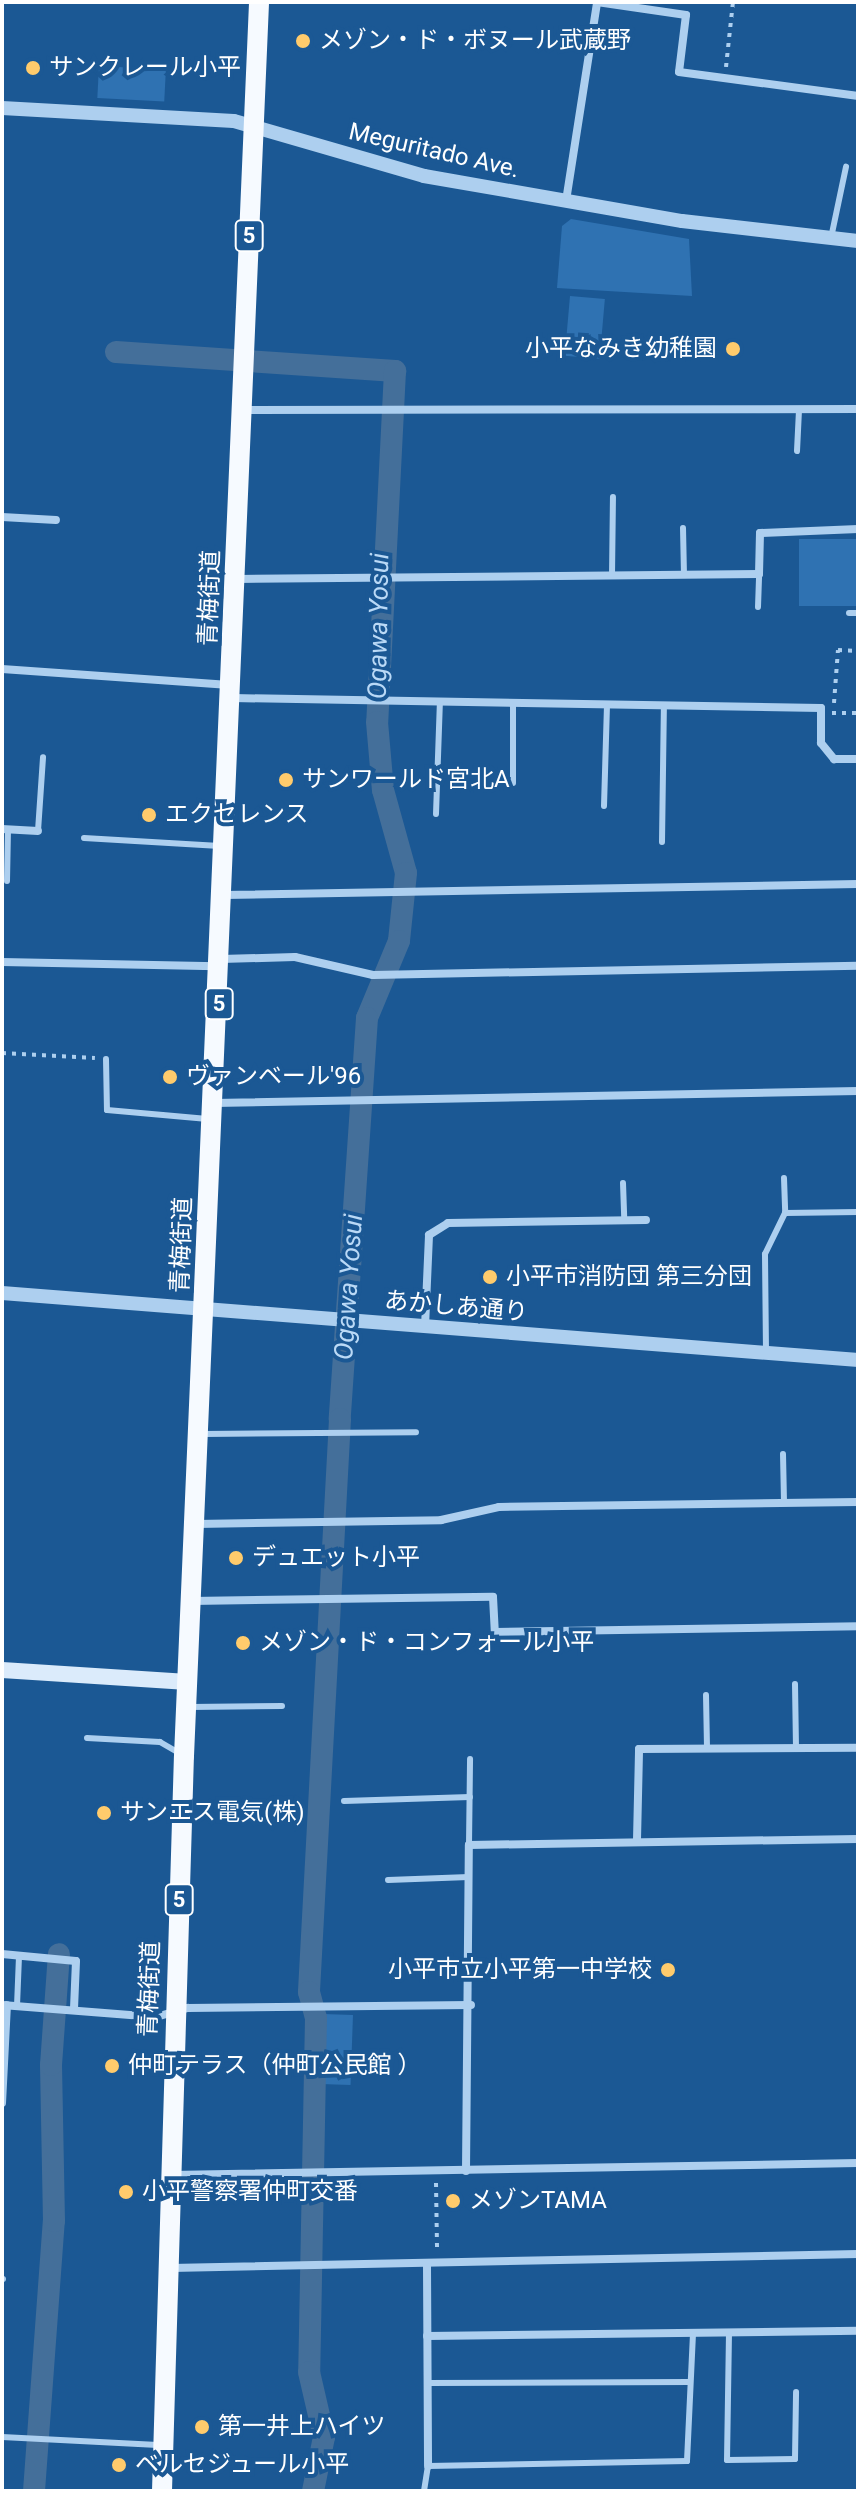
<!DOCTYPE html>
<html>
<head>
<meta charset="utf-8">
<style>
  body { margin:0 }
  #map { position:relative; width:860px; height:2493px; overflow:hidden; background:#1b5894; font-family:Roboto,"Noto Sans JP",sans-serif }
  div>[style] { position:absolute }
  .green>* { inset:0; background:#2f72b2; transform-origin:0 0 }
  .canal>* { height:22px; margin:-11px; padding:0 11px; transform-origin:11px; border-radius:11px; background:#446f9a }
  .path>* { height:4px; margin-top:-2px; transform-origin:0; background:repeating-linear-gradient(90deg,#adcfef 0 4px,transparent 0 10px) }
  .service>* { height:6px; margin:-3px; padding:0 3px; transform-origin:3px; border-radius:3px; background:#adcfef }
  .minor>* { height:8px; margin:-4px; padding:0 4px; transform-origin:4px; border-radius:4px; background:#adcfef }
  .tertiary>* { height:14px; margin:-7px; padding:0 7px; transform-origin:7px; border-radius:7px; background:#adcfef }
  .secondary>* { height:16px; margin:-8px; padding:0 8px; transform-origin:8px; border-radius:8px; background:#dbebfb }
  .primary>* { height:20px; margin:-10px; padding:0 10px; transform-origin:10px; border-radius:10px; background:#f6faff }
  .dots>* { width:22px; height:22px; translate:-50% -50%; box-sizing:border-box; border:4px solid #1b5894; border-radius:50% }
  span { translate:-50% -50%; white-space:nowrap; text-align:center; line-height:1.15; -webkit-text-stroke:8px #1b5894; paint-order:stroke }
  .shield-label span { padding:2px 6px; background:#1b5894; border:2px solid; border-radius:6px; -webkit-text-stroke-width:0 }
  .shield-label { font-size:22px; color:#fff; font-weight:700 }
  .poi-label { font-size:24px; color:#fff }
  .left { translate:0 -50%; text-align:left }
  .right { translate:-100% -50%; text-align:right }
  .street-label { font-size:24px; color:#fff }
  .water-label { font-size:26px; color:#bad9f6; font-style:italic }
  .frame { position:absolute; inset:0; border:4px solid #fff; pointer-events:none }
</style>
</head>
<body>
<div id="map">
  <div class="green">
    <div style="left:99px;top:66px;width:67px;height:32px;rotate:3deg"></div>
    <div style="clip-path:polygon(571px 219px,689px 239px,692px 296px,557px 288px,562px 226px)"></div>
    <div style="left:570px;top:296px;width:35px;height:60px;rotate:5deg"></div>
    <div style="left:858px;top:539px;width:67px;height:59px;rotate:90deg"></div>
    <div style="left:323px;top:2014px;width:30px;height:70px;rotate:2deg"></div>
  </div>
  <div class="canal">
    <div style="left:116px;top:352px;width:280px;rotate:3.9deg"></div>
    <div style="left:395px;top:371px;width:351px;rotate:92.9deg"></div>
    <div style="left:377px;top:722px;width:68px;rotate:85deg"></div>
    <div style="left:383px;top:790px;width:86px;rotate:74.5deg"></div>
    <div style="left:406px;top:873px;width:68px;rotate:95.9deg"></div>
    <div style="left:399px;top:941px;width:83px;rotate:112.6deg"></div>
    <div style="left:367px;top:1018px;width:402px;rotate:93.9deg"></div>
    <div style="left:340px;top:1419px;width:574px;rotate:93.1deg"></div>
    <div style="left:309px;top:1992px;width:27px;rotate:75deg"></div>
    <div style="left:316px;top:2018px;width:354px;rotate:91.1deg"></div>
    <div style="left:309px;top:2372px;width:67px;rotate:77deg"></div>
    <div style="left:324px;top:2437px;width:55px;rotate:101.5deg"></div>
    <div style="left:34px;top:2491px;width:271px;rotate:-85.8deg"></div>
    <div style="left:54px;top:2221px;width:156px;rotate:-91.1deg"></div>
    <div style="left:51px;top:2065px;width:111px;rotate:-85.9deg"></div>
  </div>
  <div class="path">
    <div style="left:726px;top:67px;width:65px;rotate:-83.9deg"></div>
    <div style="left:834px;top:703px;width:53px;rotate:-85.7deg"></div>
    <div style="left:838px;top:650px;width:20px;rotate:3deg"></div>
    <div style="left:832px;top:713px;width:26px"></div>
    <div style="left:2px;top:1053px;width:93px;rotate:3.1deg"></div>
    <div style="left:436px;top:2183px;width:67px;rotate:89.1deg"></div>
  </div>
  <div class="service">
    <div style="left:831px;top:238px;width:73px;rotate:-78.1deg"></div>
    <div style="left:797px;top:451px;width:41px;rotate:-87.2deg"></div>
    <div style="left:683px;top:528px;width:47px;rotate:88.8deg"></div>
    <div style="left:612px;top:576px;width:79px;rotate:-89.3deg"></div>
    <div style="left:758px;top:607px;width:33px;rotate:-88deg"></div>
    <div style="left:849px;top:613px;width:9px"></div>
    <div style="left:513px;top:783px;width:80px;rotate:-90deg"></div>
    <div style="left:604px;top:806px;width:101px;rotate:-88.3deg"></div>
    <div style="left:436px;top:814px;width:112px;rotate:-88deg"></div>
    <div style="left:38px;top:831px;width:74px;rotate:-86.1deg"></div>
    <div style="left:84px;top:838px;width:136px;rotate:3.4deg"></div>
    <div style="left:662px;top:842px;width:137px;rotate:-89.2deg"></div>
    <div style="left:7px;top:881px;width:51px;rotate:-88.9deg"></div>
    <div style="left:106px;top:1059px;width:51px;rotate:88.9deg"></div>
    <div style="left:107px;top:1110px;width:101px;rotate:5.1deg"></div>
    <div style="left:784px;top:1178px;width:35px;rotate:88deg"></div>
    <div style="left:623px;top:1183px;width:37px;rotate:88deg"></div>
    <div style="left:766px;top:1351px;width:97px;rotate:-90.6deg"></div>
    <div style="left:765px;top:1254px;width:46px;rotate:-64deg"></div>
    <div style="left:785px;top:1213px;width:73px;rotate:-0.8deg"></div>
    <div style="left:203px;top:1434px;width:213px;rotate:-0.5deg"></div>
    <div style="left:783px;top:1454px;width:49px;rotate:88.8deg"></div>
    <div style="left:795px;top:1684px;width:65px;rotate:89.1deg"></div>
    <div style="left:706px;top:1695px;width:54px;rotate:88.9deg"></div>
    <div style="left:190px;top:1707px;width:92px;rotate:-0.6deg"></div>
    <div style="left:87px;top:1738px;width:73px;rotate:3.1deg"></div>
    <div style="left:160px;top:1742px;width:24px;rotate:30deg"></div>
    <div style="left:344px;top:1801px;width:126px;rotate:-1.8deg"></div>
    <div style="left:469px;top:1845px;width:86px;rotate:-89.3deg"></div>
    <div style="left:388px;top:1880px;width:81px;rotate:-2.1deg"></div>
    <div style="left:17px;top:2006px;width:50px;rotate:-87.7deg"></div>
    <div style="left:2px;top:2279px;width:1px"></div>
    <div style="left:729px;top:2333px;width:127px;rotate:90.9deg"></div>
    <div style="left:727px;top:2460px;width:68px;rotate:-0.8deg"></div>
    <div style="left:795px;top:2459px;width:67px;rotate:-89.1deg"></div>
    <div style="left:427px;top:2383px;width:263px;rotate:-0.2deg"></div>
    <div style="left:2px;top:2437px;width:156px;rotate:2.9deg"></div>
    <div style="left:424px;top:2491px;width:25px;rotate:-81deg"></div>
    <div style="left:428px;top:2466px;width:259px;rotate:-1.1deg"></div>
    <div style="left:687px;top:2461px;width:128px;rotate:-87.3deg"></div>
  </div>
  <div class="minor">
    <div style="left:597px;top:2px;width:90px;rotate:8.3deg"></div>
    <div style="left:686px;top:15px;width:57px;rotate:97deg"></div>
    <div style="left:679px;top:72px;width:181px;rotate:7.6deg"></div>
    <div style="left:566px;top:201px;width:201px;rotate:-81.1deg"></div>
    <div style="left:244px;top:410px;width:614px;rotate:-0.09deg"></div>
    <div style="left:2px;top:517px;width:54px;rotate:3.2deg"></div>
    <div style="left:237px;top:579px;width:522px;rotate:-0.55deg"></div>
    <div style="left:759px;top:574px;width:41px;rotate:-88.6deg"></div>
    <div style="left:760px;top:533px;width:98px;rotate:-2.3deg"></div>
    <div style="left:2px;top:669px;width:228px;rotate:4deg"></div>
    <div style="left:233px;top:698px;width:588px;rotate:0.97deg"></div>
    <div style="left:821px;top:708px;width:35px;rotate:90deg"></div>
    <div style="left:821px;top:743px;width:21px;rotate:51deg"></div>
    <div style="left:834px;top:759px;width:24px"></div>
    <div style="left:2px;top:829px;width:36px;rotate:3deg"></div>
    <div style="left:224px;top:895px;width:634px;rotate:-0.99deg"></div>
    <div style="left:221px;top:959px;width:74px;rotate:-1.5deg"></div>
    <div style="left:295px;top:957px;width:80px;rotate:13deg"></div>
    <div style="left:373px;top:975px;width:485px;rotate:-1.1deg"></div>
    <div style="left:2px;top:962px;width:215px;rotate:1.1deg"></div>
    <div style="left:214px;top:1103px;width:644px;rotate:-1.07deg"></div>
    <div style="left:425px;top:1327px;width:92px;rotate:-87.5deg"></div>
    <div style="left:429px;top:1235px;width:22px;rotate:-32deg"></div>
    <div style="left:448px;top:1223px;width:198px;rotate:-0.9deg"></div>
    <div style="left:196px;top:1524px;width:245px;rotate:-0.9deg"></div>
    <div style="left:441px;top:1520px;width:59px;rotate:-12.6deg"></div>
    <div style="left:499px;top:1507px;width:359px;rotate:-0.8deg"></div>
    <div style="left:191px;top:1601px;width:302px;rotate:-0.8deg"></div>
    <div style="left:493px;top:1597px;width:35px;rotate:87deg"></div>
    <div style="left:495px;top:1632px;width:363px;rotate:-0.9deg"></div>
    <div style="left:637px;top:1840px;width:91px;rotate:-88.7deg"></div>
    <div style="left:639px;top:1749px;width:219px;rotate:-0.3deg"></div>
    <div style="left:2px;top:1954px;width:74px;rotate:5.4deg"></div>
    <div style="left:76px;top:1961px;width:48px;rotate:92.4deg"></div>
    <div style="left:2px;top:2005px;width:154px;rotate:4.5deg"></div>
    <div style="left:156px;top:2017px;width:33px;rotate:-16deg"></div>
    <div style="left:188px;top:2008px;width:283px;rotate:-0.6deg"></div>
    <div style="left:2px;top:2103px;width:98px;rotate:-87.1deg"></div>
    <div style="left:466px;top:2171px;width:326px;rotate:-89.5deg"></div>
    <div style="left:469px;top:1845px;width:389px;rotate:-0.9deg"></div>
    <div style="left:171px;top:2175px;width:687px;rotate:-1deg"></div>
    <div style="left:427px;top:2266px;width:200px;rotate:89.7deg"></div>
    <div style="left:171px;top:2268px;width:687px;rotate:-1.17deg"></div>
    <div style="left:427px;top:2336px;width:431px;rotate:-0.7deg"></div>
  </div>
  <div class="tertiary">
    <div style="left:2px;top:108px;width:232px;rotate:3.2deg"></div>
    <div style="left:234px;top:121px;width:198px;rotate:16.1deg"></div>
    <div style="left:424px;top:176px;width:262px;rotate:9.9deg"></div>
    <div style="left:682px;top:221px;width:177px;rotate:6.5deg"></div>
    <div style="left:2px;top:1293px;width:859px;rotate:4.48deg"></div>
  </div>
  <div class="secondary">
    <div style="left:2px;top:1670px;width:186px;rotate:3.7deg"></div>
  </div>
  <div class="primary">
    <div style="left:162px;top:2491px;width:735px;rotate:-88.29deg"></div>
    <div style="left:184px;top:1756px;width:1756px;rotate:-87.55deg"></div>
  </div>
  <div class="dots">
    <div style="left:303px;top:41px;background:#ffcb6c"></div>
    <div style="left:33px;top:68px;background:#ffcb6c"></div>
    <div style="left:733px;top:349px;background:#ffcb6c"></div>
    <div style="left:286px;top:780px;background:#ffcb6c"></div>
    <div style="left:149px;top:815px;background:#ffcb6c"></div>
    <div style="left:170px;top:1077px;background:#ffcb6c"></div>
    <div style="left:490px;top:1277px;background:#ffcb6c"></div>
    <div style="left:236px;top:1558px;background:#ffcb6c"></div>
    <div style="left:243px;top:1643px;background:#ffcb6c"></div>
    <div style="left:104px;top:1813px;background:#ffcb6c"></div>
    <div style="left:668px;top:1970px;background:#ffcb6c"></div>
    <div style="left:112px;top:2066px;background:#ffcb6c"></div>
    <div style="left:126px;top:2192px;background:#ffcb6c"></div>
    <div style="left:453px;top:2201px;background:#ffcb6c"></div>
    <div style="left:202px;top:2427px;background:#ffcb6c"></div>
    <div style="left:119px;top:2465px;background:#ffcb6c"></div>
  </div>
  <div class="shield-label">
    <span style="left:249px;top:236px">5</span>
    <span style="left:219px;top:1004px">5</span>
    <span style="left:179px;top:1900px">5</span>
  </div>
  <div class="poi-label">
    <span class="left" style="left:319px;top:41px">メゾン・ド・ボヌール武蔵野</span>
    <span class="left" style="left:49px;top:68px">サンクレール小平</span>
    <span class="right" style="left:717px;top:349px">小平なみき幼稚園</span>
    <span class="left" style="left:302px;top:780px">サンワールド宮北A</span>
    <span class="left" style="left:165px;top:815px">エクセレンス</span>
    <span class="left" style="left:186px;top:1077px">ヴァンベール'96</span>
    <span class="left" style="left:506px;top:1277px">小平市消防団 第三分団</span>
    <span class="left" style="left:252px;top:1558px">デュエット小平</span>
    <span class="left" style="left:259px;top:1643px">メゾン・ド・コンフォール小平</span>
    <span class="left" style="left:120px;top:1813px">サンエス電気(株)</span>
    <span class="right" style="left:652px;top:1970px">小平市立小平第一中学校</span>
    <span class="left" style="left:128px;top:2066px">仲町テラス（仲町公民館 ）</span>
    <span class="left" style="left:142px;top:2192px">小平警察署仲町交番</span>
    <span class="left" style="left:469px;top:2201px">メゾンTAMA</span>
    <span class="left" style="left:218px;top:2427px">第一井上ハイツ</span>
    <span class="left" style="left:135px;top:2465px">ベルセジュール小平</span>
  </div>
  <div class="street-label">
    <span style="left:434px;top:151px;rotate:13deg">Meguritado Ave.</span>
    <span style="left:210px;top:598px;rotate:-88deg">青梅街道</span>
    <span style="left:182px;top:1245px;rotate:-88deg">青梅街道</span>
    <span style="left:456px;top:1307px;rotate:5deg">あかしあ通り</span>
    <span style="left:150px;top:1989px;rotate:-88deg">青梅街道</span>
  </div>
  <div class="water-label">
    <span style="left:379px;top:626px;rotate:-89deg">Ogawa Yosui</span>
    <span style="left:349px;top:1287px;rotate:-86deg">Ogawa Yosui</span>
  </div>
  <div class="frame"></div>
</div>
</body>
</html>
